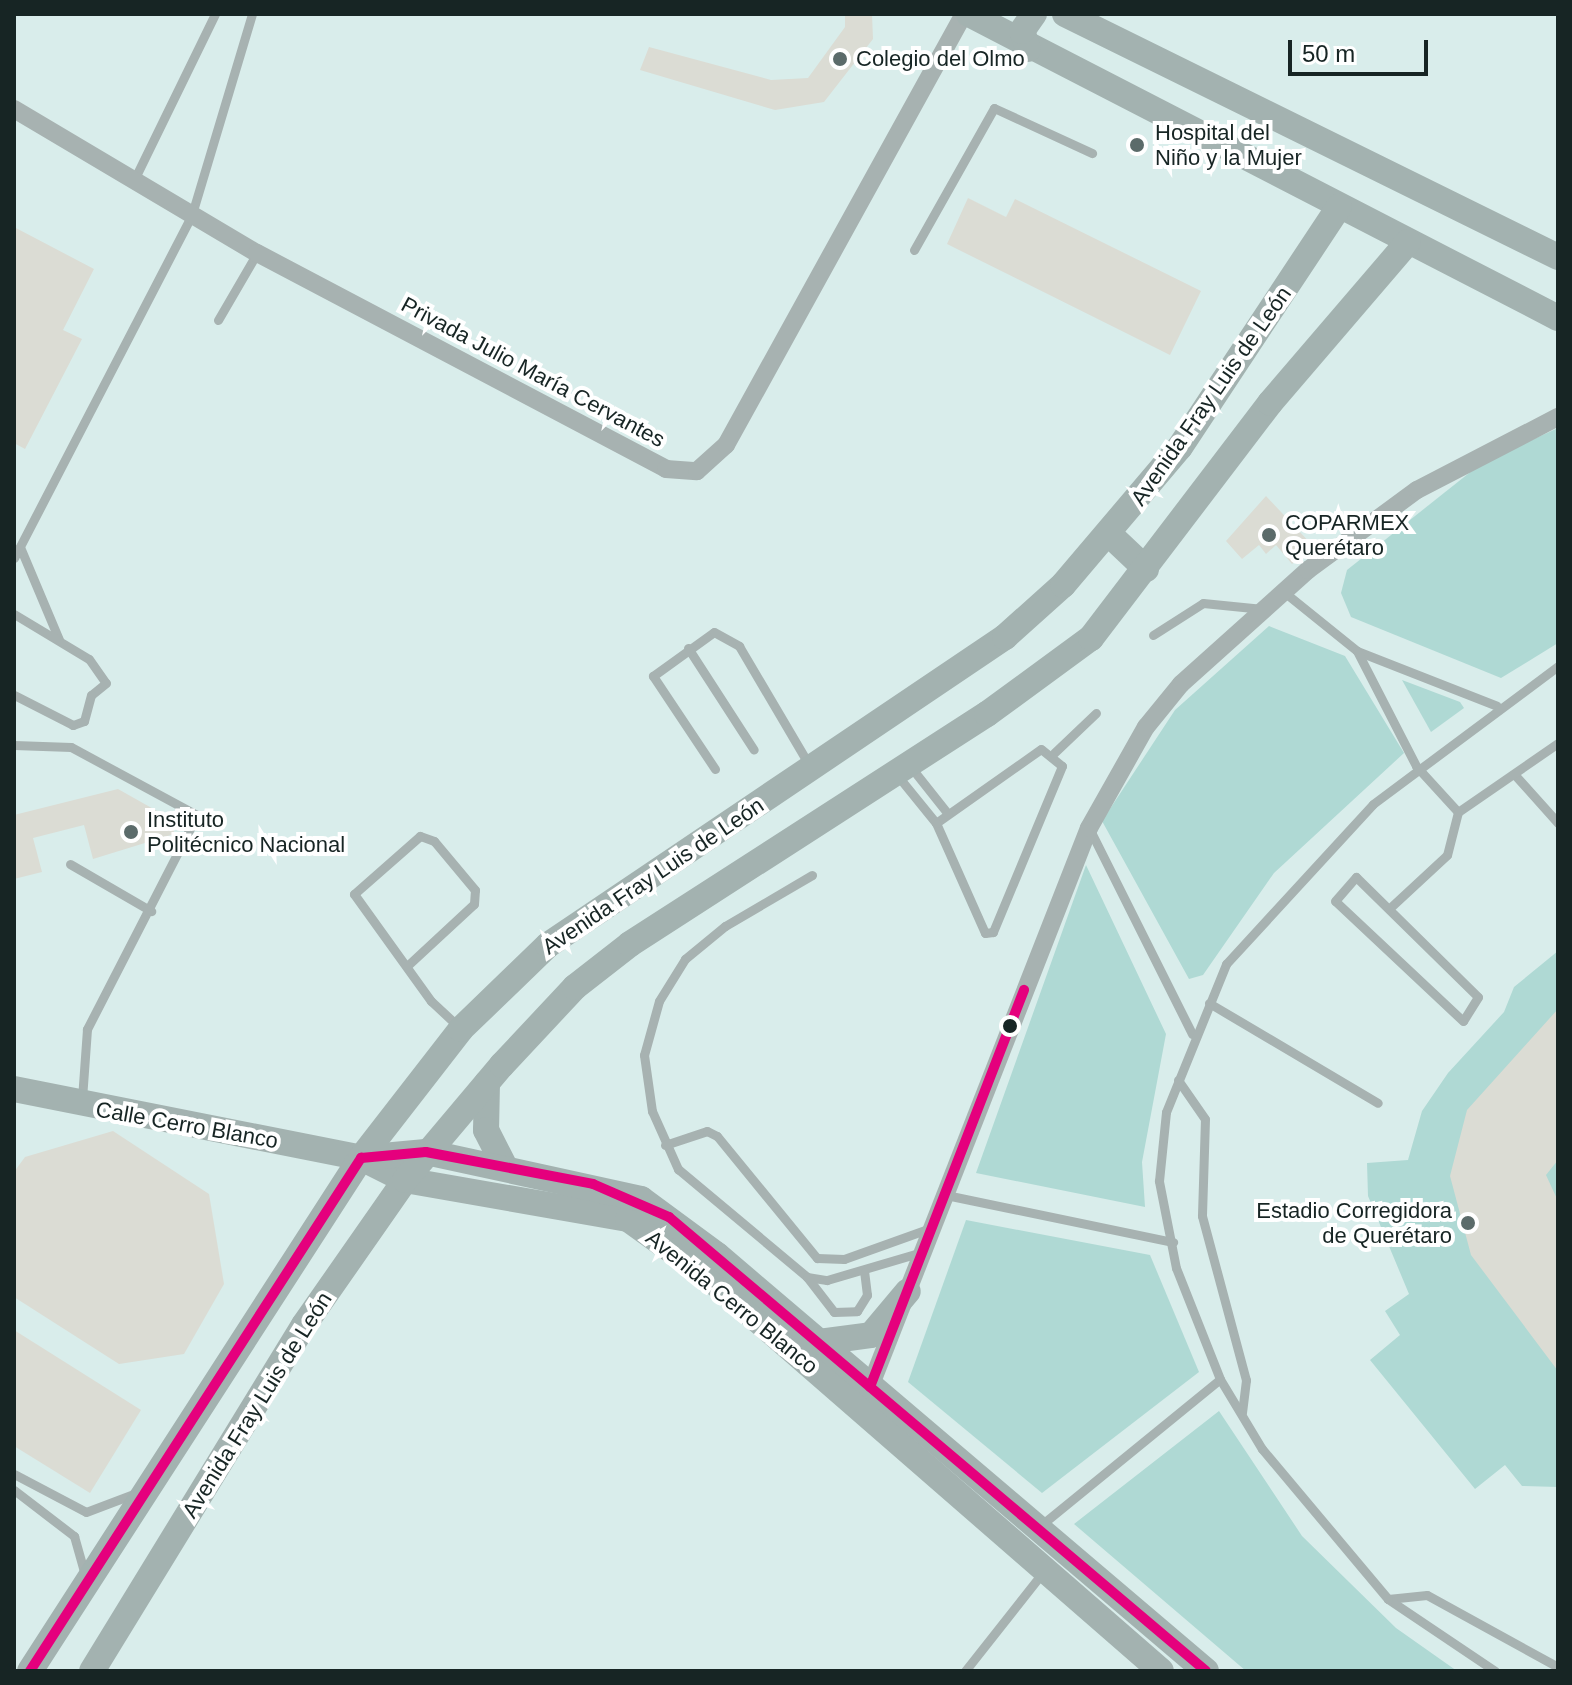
<!DOCTYPE html>
<html>
<head>
<meta charset="utf-8">
<style>
  body { margin:0 }
  #map { position:relative; width:1572px; height:1685px; overflow:hidden; background:#d9edeb; font-family:Helvetica,sans-serif }
  div>[style] { position:absolute }
  .green>* { inset:0; background:#afd9d4 }
  .building>* { inset:0; background:#dbdcd4 }
  .lane>* { height:9px; margin:-4.5px; padding:0 4.5px; transform-origin:4.5px; border-radius:4.5px; background:#a7b2b1 }
  .street>* { height:18px; margin:-9px; padding:0 9px; transform-origin:9px; border-radius:9px; background:#a7b2b1 }
  .secondary>* { height:26px; margin:-13px; padding:0 13px; transform-origin:13px; border-radius:13px; background:#a3b2b0 }
  .bus-1>* { height:10px; margin:-5px; padding:0 5px; transform-origin:5px; border-radius:5px; background:#e5007d }
  .dots>* { width:22px; height:22px; translate:-50% -50%; box-sizing:border-box; border:4px solid #fff; border-radius:50% }
  span { translate:-50% -50%; white-space:nowrap; text-align:center; line-height:1.15; -webkit-text-stroke:8px #fff; paint-order:stroke }
  .poi-label { font-size:22px; color:#172524 }
  .left { translate:0 -50%; text-align:left }
  .right { translate:-100% -50%; text-align:right }
  .street-label { font-size:22px; color:#172524 }
  .frame { position:absolute; inset:0; border:16px solid #172524; pointer-events:none }
  .scale { position:absolute; left:1288px; top:40px; width:140px; height:36px; box-sizing:border-box; border:4px solid #172524; border-top:0; padding-left:10px; font-size:24px; line-height:28px; white-space:nowrap; color:#172524; -webkit-text-stroke:6px #fff; paint-order:stroke }
</style>
</head>
<body>
<div id="map">
  <div class="green">
    <div style="clip-path:polygon(1558px 428px,1558px 643px,1501px 678px,1351px 617px,1341px 593px,1347px 570px,1483px 462px)"></div>
    <div style="clip-path:polygon(1269px 626px,1345px 656px,1404px 753px,1274px 873px,1203px 975px,1189px 979px,1102px 821px,1175px 710px)"></div>
    <div style="clip-path:polygon(1402px 680px,1460px 702px,1464px 708px,1431px 732px)"></div>
    <div style="clip-path:polygon(1086px 865px,1166px 1034px,1142px 1162px,1145px 1207px,976px 1173px)"></div>
    <div style="clip-path:polygon(1558px 951px,1558px 1487px,1522px 1486px,1505px 1465px,1475px 1489px,1370px 1360px,1400px 1335px,1385px 1311px,1409px 1294px,1368px 1196px,1367px 1163px,1408px 1160px,1422px 1111px,1448px 1073px,1504px 1012px,1514px 987px)"></div>
    <div style="clip-path:polygon(966px 1220px,1150px 1255px,1199px 1372px,1042px 1493px,908px 1382px)"></div>
    <div style="clip-path:polygon(1219px 1411px,1302px 1536px,1396px 1628px,1457px 1671px,1246px 1671px,1074px 1524px)"></div>
  </div>
  <div class="building">
    <div style="clip-path:polygon(845px 14px,872px 14px,873px 39px,824px 102px,775px 110px,640px 70px,649px 47px,771px 80px,808px 78px,845px 27px)"></div>
    <div style="clip-path:polygon(968px 198px,1006px 217px,1015px 199px,1201px 291px,1170px 355px,947px 244px)"></div>
    <div style="clip-path:polygon(14px 227px,94px 269px,63px 330px,82px 339px,25px 449px,14px 443px)"></div>
    <div style="clip-path:polygon(1266px 496px,1313px 546px,1292px 564px,1276px 545px,1266px 554px,1259px 545px,1242px 559px,1226px 541px)"></div>
    <div style="clip-path:polygon(118px 789px,173px 820px,174px 834px,93px 859px,84px 825px,33px 838px,42px 872px,14px 879px,14px 815px)"></div>
    <div style="clip-path:polygon(1558px 1009px,1558px 1160px,1546px 1175px,1558px 1201px,1558px 1371px,1471px 1255px,1450px 1176px,1467px 1110px)"></div>
    <div style="clip-path:polygon(113px 1131px,209px 1194px,224px 1284px,184px 1354px,119px 1364px,14px 1297px,14px 1172px,25px 1157px)"></div>
    <div style="clip-path:polygon(14px 1330px,141px 1410px,90px 1493px,14px 1446px)"></div>
  </div>
  <div class="lane">
    <div style="left:134px;top:180px;width:185px;rotate:-64deg"></div>
    <div style="left:914px;top:250px;width:163px;rotate:-60.6deg"></div>
    <div style="left:994px;top:108px;width:108px;rotate:24.7deg"></div>
    <div style="left:218px;top:320px;width:78px;rotate:-59.8deg"></div>
    <div style="left:20px;top:547px;width:101px;rotate:67.2deg"></div>
    <div style="left:14px;top:558px;width:387px;rotate:-62.6deg"></div>
    <div style="left:192px;top:214px;width:209px;rotate:-73.3deg"></div>
    <div style="left:1284px;top:592px;width:94px;rotate:38.9deg"></div>
    <div style="left:1357px;top:651px;width:150px;rotate:21.4deg"></div>
    <div style="left:14px;top:614px;width:87px;rotate:31deg"></div>
    <div style="left:89px;top:659px;width:29px;rotate:55deg"></div>
    <div style="left:106px;top:683px;width:19px;rotate:141deg"></div>
    <div style="left:91px;top:695px;width:27px;rotate:105deg"></div>
    <div style="left:84px;top:721px;width:12px;rotate:160deg"></div>
    <div style="left:73px;top:725px;width:66px;rotate:-153deg"></div>
    <div style="left:1153px;top:635px;width:59px;rotate:-32.6deg"></div>
    <div style="left:1203px;top:603px;width:60px;rotate:5.7deg"></div>
    <div style="left:688px;top:648px;width:121px;rotate:57.1deg"></div>
    <div style="left:1357px;top:651px;width:129px;rotate:62.8deg"></div>
    <div style="left:1416px;top:766px;width:62px;rotate:47.6deg"></div>
    <div style="left:1458px;top:812px;width:44px;rotate:104.3deg"></div>
    <div style="left:1447px;top:855px;width:75px;rotate:137.2deg"></div>
    <div style="left:14px;top:745px;width:57px;rotate:2deg"></div>
    <div style="left:71px;top:747px;width:143px;rotate:28.4deg"></div>
    <div style="left:197px;top:815px;width:241px;rotate:117.2deg"></div>
    <div style="left:87px;top:1029px;width:70px;rotate:94.1deg"></div>
    <div style="left:1041px;top:749px;width:27px;rotate:39deg"></div>
    <div style="left:1062px;top:766px;width:180px;rotate:112.6deg"></div>
    <div style="left:993px;top:932px;width:8px;rotate:173deg"></div>
    <div style="left:985px;top:933px;width:120px;rotate:-114deg"></div>
    <div style="left:936px;top:823px;width:128px;rotate:-35.2deg"></div>
    <div style="left:1054px;top:753px;width:58px;rotate:-43.6deg"></div>
    <div style="left:910px;top:766px;width:61px;rotate:51.6deg"></div>
    <div style="left:715px;top:769px;width:112px;rotate:-123.7deg"></div>
    <div style="left:653px;top:676px;width:75px;rotate:-35.8deg"></div>
    <div style="left:714px;top:632px;width:29px;rotate:29deg"></div>
    <div style="left:739px;top:646px;width:138px;rotate:59.5deg"></div>
    <div style="left:1514px;top:774px;width:66px;rotate:48.1deg"></div>
    <div style="left:897px;top:775px;width:62px;rotate:50.9deg"></div>
    <div style="left:1458px;top:812px;width:121px;rotate:-34.6deg"></div>
    <div style="left:1090px;top:830px;width:228px;rotate:63.4deg"></div>
    <div style="left:70px;top:864px;width:94px;rotate:30.1deg"></div>
    <div style="left:812px;top:875px;width:101px;rotate:149.6deg"></div>
    <div style="left:725px;top:926px;width:52px;rotate:140.5deg"></div>
    <div style="left:685px;top:959px;width:49px;rotate:121.8deg"></div>
    <div style="left:659px;top:1001px;width:56px;rotate:105.5deg"></div>
    <div style="left:644px;top:1055px;width:57px;rotate:81.9deg"></div>
    <div style="left:652px;top:1111px;width:64px;rotate:65.9deg"></div>
    <div style="left:678px;top:1169px;width:168px;rotate:39.9deg"></div>
    <div style="left:807px;top:1277px;width:20px;rotate:9deg"></div>
    <div style="left:827px;top:1280px;width:99px;rotate:-16.4deg"></div>
    <div style="left:1356px;top:877px;width:171px;rotate:44.5deg"></div>
    <div style="left:1478px;top:997px;width:28px;rotate:122deg"></div>
    <div style="left:1463px;top:1021px;width:175px;rotate:-136.8deg"></div>
    <div style="left:1335px;top:901px;width:32px;rotate:-49deg"></div>
    <div style="left:407px;top:966px;width:91px;rotate:-42.8deg"></div>
    <div style="left:474px;top:904px;width:14px;rotate:-86deg"></div>
    <div style="left:475px;top:890px;width:64px;rotate:-129.9deg"></div>
    <div style="left:434px;top:841px;width:15px;rotate:-160deg"></div>
    <div style="left:420px;top:836px;width:88px;rotate:138.7deg"></div>
    <div style="left:354px;top:894px;width:132px;rotate:54.3deg"></div>
    <div style="left:431px;top:1001px;width:37px;rotate:43deg"></div>
    <div style="left:1209px;top:1003px;width:196px;rotate:30.6deg"></div>
    <div style="left:1178px;top:1080px;width:47px;rotate:55.3deg"></div>
    <div style="left:1205px;top:1119px;width:97px;rotate:91.8deg"></div>
    <div style="left:1202px;top:1216px;width:170px;rotate:75deg"></div>
    <div style="left:1246px;top:1380px;width:33px;rotate:97deg"></div>
    <div style="left:665px;top:1145px;width:44px;rotate:-18.4deg"></div>
    <div style="left:707px;top:1131px;width:11px;rotate:27deg"></div>
    <div style="left:717px;top:1136px;width:158px;rotate:50.7deg"></div>
    <div style="left:817px;top:1258px;width:27px;rotate:2deg"></div>
    <div style="left:844px;top:1259px;width:89px;rotate:-19.7deg"></div>
    <div style="left:946px;top:1195px;width:232px;rotate:11.7deg"></div>
    <div style="left:807px;top:1277px;width:44px;rotate:52.4deg"></div>
    <div style="left:834px;top:1312px;width:23px;rotate:-2deg"></div>
    <div style="left:857px;top:1311px;width:19px;rotate:-58deg"></div>
    <div style="left:867px;top:1295px;width:23px;rotate:-97deg"></div>
    <div style="left:14px;top:1474px;width:81px;rotate:27.8deg"></div>
    <div style="left:86px;top:1512px;width:53px;rotate:-20.8deg"></div>
    <div style="left:14px;top:1490px;width:76px;rotate:37.5deg"></div>
    <div style="left:74px;top:1536px;width:41px;rotate:74.2deg"></div>
    <div style="left:1040px;top:1526px;width:232px;rotate:-39.2deg"></div>
    <div style="left:1388px;top:1599px;width:39px;rotate:-6deg"></div>
    <div style="left:1427px;top:1595px;width:149px;rotate:28.8deg"></div>
    <div style="left:965px;top:1671px;width:127px;rotate:-51.7deg"></div>
    <div style="left:1495px;top:1671px;width:129px;rotate:-146.1deg"></div>
    <div style="left:1388px;top:1599px;width:196px;rotate:-130deg"></div>
    <div style="left:1262px;top:1449px;width:82px;rotate:-121deg"></div>
    <div style="left:1220px;top:1379px;width:119px;rotate:-111.6deg"></div>
    <div style="left:1176px;top:1268px;width:89px;rotate:-101.1deg"></div>
    <div style="left:1159px;top:1181px;width:69px;rotate:-84.2deg"></div>
    <div style="left:1166px;top:1112px;width:160px;rotate:-67.9deg"></div>
    <div style="left:1226px;top:964px;width:217px;rotate:-47.4deg"></div>
    <div style="left:1373px;top:804px;width:231px;rotate:-36.7deg"></div>
  </div>
  <div class="street">
    <div style="left:14px;top:109px;width:282px;rotate:30.7deg"></div>
    <div style="left:257px;top:253px;width:463px;rotate:27.8deg"></div>
    <div style="left:666px;top:469px;width:31px;rotate:4deg"></div>
    <div style="left:697px;top:471px;width:39px;rotate:-42deg"></div>
    <div style="left:726px;top:445px;width:492px;rotate:-61.1deg"></div>
    <div style="left:870px;top:1387px;width:600px;rotate:-68.61deg"></div>
    <div style="left:1089px;top:828px;width:116px;rotate:-60.6deg"></div>
    <div style="left:1146px;top:727px;width:55px;rotate:-50.9deg"></div>
    <div style="left:1181px;top:684px;width:171px;rotate:-41.9deg"></div>
    <div style="left:1308px;top:570px;width:135px;rotate:-36.3deg"></div>
    <div style="left:1417px;top:490px;width:159px;rotate:-27.4deg"></div>
  </div>
  <div class="secondary">
    <div style="left:969px;top:14px;width:663px;rotate:27.3deg"></div>
    <div style="left:1065px;top:14px;width:550px;rotate:26.24deg"></div>
    <div style="left:1028px;top:49px;width:19px;rotate:-108deg"></div>
    <div style="left:1022px;top:31px;width:21px;rotate:-55deg"></div>
    <div style="left:1109px;top:534px;width:51px;rotate:43.4deg"></div>
    <div style="left:487px;top:1083px;width:47px;rotate:91.2deg"></div>
    <div style="left:486px;top:1130px;width:39px;rotate:63deg"></div>
    <div style="left:14px;top:1089px;width:354px;rotate:11.2deg"></div>
    <div style="left:361px;top:1158px;width:49px;rotate:26.6deg"></div>
    <div style="left:405px;top:1180px;width:226px;rotate:9.9deg"></div>
    <div style="left:628px;top:1219px;width:96px;rotate:35.7deg"></div>
    <div style="left:706px;top:1275px;width:603px;rotate:41.03deg"></div>
    <div style="left:361px;top:1158px;width:65px;rotate:-5.3deg"></div>
    <div style="left:426px;top:1152px;width:220px;rotate:12.3deg"></div>
    <div style="left:641px;top:1199px;width:94px;rotate:36.4deg"></div>
    <div style="left:717px;top:1255px;width:642px;rotate:40.39deg"></div>
    <div style="left:819px;top:1342px;width:52px;rotate:-7.7deg"></div>
    <div style="left:871px;top:1335px;width:57px;rotate:-49.9deg"></div>
    <div style="left:30px;top:1671px;width:611px;rotate:-57.17deg"></div>
    <div style="left:361px;top:1158px;width:163px;rotate:-52.2deg"></div>
    <div style="left:461px;top:1029px;width:121px;rotate:-44deg"></div>
    <div style="left:548px;top:945px;width:551px;rotate:-33.98deg"></div>
    <div style="left:1005px;top:637px;width:78px;rotate:-41.9deg"></div>
    <div style="left:1063px;top:585px;width:181px;rotate:-49.7deg"></div>
    <div style="left:1180px;top:447px;width:288px;rotate:-56.5deg"></div>
    <div style="left:92px;top:1671px;width:406px;rotate:-58.5deg"></div>
    <div style="left:304px;top:1325px;width:177px;rotate:-55.1deg"></div>
    <div style="left:405px;top:1180px;width:150px;rotate:-49.9deg"></div>
    <div style="left:502px;top:1065px;width:107px;rotate:-46.9deg"></div>
    <div style="left:575px;top:987px;width:70px;rotate:-38deg"></div>
    <div style="left:630px;top:944px;width:425px;rotate:-32.8deg"></div>
    <div style="left:987px;top:714px;width:129px;rotate:-36.2deg"></div>
    <div style="left:1091px;top:638px;width:295px;rotate:-52.7deg"></div>
    <div style="left:1270px;top:403px;width:212px;rotate:-49.4deg"></div>
  </div>
  <div class="bus-1">
    <div style="left:870px;top:1387px;width:426px;rotate:-68.8deg"></div>
    <div style="left:30px;top:1671px;width:611px;rotate:-57.17deg"></div>
    <div style="left:361px;top:1158px;width:65px;rotate:-5.3deg"></div>
    <div style="left:426px;top:1152px;width:170px;rotate:10.8deg"></div>
    <div style="left:593px;top:1184px;width:83px;rotate:23.5deg"></div>
    <div style="left:669px;top:1217px;width:703px;rotate:40.21deg"></div>
  </div>
  <div class="dots">
    <div style="left:840px;top:59px;background:#5b6b6a"></div>
    <div style="left:1137px;top:145px;background:#5b6b6a"></div>
    <div style="left:1269px;top:535px;background:#5b6b6a"></div>
    <div style="left:131px;top:832px;background:#5b6b6a"></div>
    <div style="left:1010px;top:1026px;background:#172524"></div>
    <div style="left:1468px;top:1223px;background:#5b6b6a"></div>
  </div>
  <div class="poi-label">
    <span class="left" style="left:856px;top:59px">Colegio del Olmo</span>
    <span class="left" style="left:1155px;top:145px">Hospital del<br>Niño y la Mujer</span>
    <span class="left" style="left:1285px;top:535px">COPARMEX<br>Querétaro</span>
    <span class="left" style="left:147px;top:832px">Instituto<br>Politécnico Nacional</span>
    <span class="right" style="left:1452px;top:1223px">Estadio Corregidora<br>de Querétaro</span>
  </div>
  <div class="street-label">
    <span style="left:533px;top:372px;rotate:28deg">Privada Julio María Cervantes</span>
    <span style="left:1211px;top:396px;rotate:-55deg">Avenida Fray Luis de León</span>
    <span style="left:653px;top:876px;rotate:-34deg">Avenida Fray Luis de León</span>
    <span style="left:187px;top:1125px;rotate:10deg">Calle Cerro Blanco</span>
    <span style="left:732px;top:1302px;rotate:39deg">Avenida Cerro Blanco</span>
    <span style="left:257px;top:1405px;rotate:-58deg">Avenida Fray Luis de León</span>
  </div>
  <div class="frame"></div>
  <div class="scale">50 m</div>
</div>
</body>
</html>
